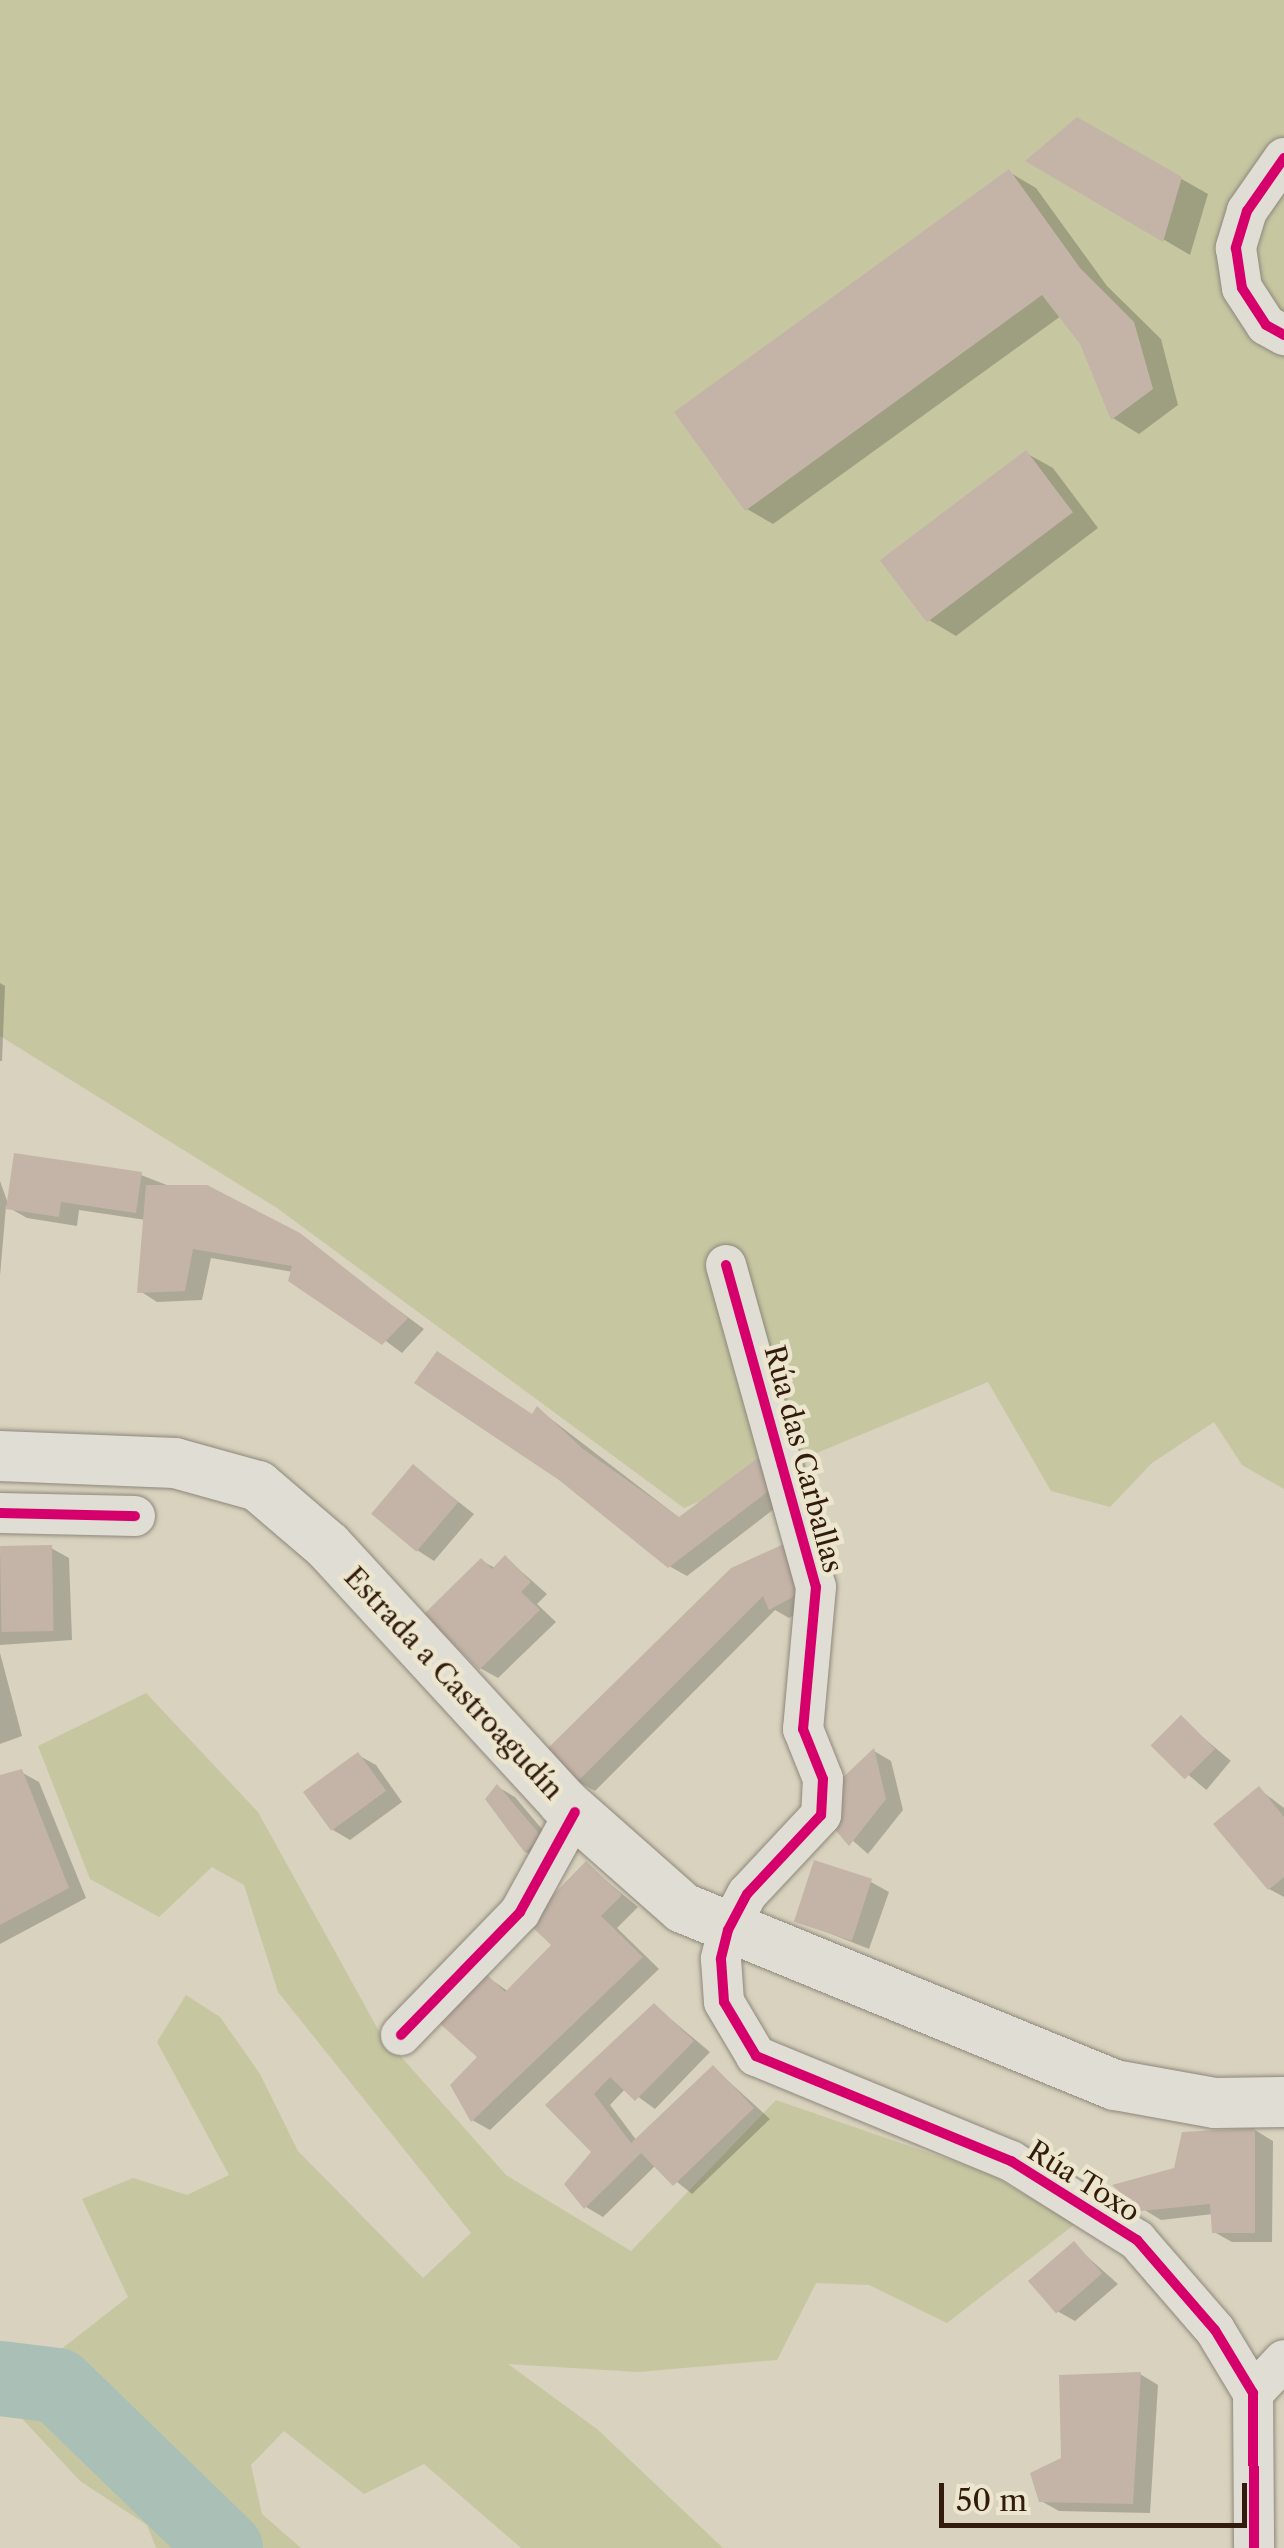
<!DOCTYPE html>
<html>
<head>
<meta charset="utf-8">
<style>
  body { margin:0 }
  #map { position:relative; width:1284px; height:2548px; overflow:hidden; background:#d8d2be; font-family:"Libre Caslon Text",serif }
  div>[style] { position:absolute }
  .green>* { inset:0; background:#c6c7a1 }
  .shadow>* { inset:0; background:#0003; transform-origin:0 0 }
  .river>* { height:75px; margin:-37.5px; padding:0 37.5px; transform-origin:37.5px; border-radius:37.5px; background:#aac0b7 }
  .building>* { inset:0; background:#c4b4a8; transform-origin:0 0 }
  .roads { filter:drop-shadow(0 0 2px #8e877b) drop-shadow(0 0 2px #8e877b) }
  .minor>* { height:40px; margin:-20px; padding:0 20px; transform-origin:20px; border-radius:20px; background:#e0ded4 }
  .tertiary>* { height:50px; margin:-25px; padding:0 25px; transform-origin:25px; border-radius:25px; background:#e0ded4 }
  .cycleway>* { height:10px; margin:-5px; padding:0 5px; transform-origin:5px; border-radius:5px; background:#d6006c }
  span { translate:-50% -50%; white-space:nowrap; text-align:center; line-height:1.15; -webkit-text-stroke:9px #ece6ce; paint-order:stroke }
  .street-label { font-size:28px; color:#321b0d }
  .scale { position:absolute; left:939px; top:2483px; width:308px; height:45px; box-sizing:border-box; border:5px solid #321b0d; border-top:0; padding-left:12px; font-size:30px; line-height:35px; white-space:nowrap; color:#321b0d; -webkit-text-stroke:8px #ece6ce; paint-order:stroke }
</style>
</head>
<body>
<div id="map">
  <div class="green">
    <div style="clip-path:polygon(0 0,1284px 0,1284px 1489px,1242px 1465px,1214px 1422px,1152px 1463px,1110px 1507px,1051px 1491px,988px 1382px,684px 1508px,277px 1208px,0 1036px)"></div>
    <div style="clip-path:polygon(146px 1693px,258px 1812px,380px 2033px,506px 2175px,631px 2251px,776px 2100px,990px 2174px,1075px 2224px,947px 2323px,869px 2285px,816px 2283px,777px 2360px,638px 2372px,508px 2364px,597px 2429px,723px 2548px,521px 2548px,424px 2464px,364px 2494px,284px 2431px,251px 2465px,262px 2514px,301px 2548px,156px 2548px,147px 2525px,80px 2481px,16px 2412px,0 2410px,0 2347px,55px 2354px,128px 2297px,82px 2199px,133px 2178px,187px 2195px,229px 2175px,157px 2042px,186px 1995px,220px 2017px,260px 2074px,298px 2151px,423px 2278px,471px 2233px,278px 1992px,244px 1885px,212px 1867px,159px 1917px,90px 1879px,38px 1746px)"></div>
  </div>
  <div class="shadow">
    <div style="clip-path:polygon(1078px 120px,1208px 194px,1190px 255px,1030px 161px)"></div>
    <div style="clip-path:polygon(1009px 172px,1036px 188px,1107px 286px,1161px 339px,1178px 405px,1139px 434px,1113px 418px,1082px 343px,1061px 316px,773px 524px,747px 509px)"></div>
    <div style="clip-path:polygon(1026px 453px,1053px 468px,1098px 528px,956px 636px,929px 620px,884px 561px)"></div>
    <div style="clip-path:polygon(0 983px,5px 986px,2px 1061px,0 1061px)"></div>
    <div style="clip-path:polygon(141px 1175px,298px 1236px,424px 1329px,402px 1353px,293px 1272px,211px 1258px,202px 1300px,157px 1302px,140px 1291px,146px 1220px,79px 1210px,77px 1226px,27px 1218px,6px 1206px,0 1276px,0 1181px,9px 1206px)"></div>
    <div style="clip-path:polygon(538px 1409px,681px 1519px,763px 1457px,791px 1496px,687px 1576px,669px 1566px)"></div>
    <div style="clip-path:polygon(414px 1467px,474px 1514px,434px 1561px,417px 1550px)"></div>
    <div style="clip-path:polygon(51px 1548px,69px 1558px,72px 1640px,0 1645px,0 1553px)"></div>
    <div style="clip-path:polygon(506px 1558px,547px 1594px,537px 1604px,556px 1622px,498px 1678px,480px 1668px,482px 1561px,495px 1568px)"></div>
    <div style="clip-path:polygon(733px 1570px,825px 1599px,789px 1618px,775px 1610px,595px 1791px,577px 1781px)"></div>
    <div style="clip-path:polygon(0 1653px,22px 1736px,0 1744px)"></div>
    <div style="left:1181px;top:1719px;width:65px;height:38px;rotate:40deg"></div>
    <div style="clip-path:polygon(874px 1751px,891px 1761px,903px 1810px,868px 1854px,834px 1824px)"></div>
    <div style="clip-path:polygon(358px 1755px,376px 1765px,402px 1802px,350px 1840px,333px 1830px)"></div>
    <div style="clip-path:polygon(21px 1772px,39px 1782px,86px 1898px,0 1944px,0 1778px)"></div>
    <div style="clip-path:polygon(498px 1787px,515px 1797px,557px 1847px,544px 1862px,526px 1852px,488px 1799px)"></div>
    <div style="clip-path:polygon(1259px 1789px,1284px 1808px,1284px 1897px,1269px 1889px)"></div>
    <div style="clip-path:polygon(586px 1864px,638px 1907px,617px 1928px,659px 1969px,490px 2130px,472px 2120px,486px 1976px,509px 1992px,555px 1945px)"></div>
    <div style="clip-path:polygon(871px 1882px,889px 1892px,869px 1949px,796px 1920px)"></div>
    <div style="clip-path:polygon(655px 2006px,710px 2052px,655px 2109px,626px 2088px,610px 2105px,637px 2141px,714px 2068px,770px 2119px,692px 2194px,656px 2165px,603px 2217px,586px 2207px,594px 2152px,549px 2105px)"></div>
    <div style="clip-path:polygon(1255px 2130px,1273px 2141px,1272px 2242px,1232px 2242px,1214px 2232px,1213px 2214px,1161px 2220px,1143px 2209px,1176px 2170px)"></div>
    <div style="clip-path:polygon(1074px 2245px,1118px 2284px,1075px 2321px,1057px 2311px)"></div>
    <div style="clip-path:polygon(1140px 2374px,1158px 2385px,1150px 2513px,1059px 2511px,1041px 2501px,1063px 2460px)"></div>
  </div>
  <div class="river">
    <div style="left:0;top:2378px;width:57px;rotate:7deg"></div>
    <div style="left:57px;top:2385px;width:234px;rotate:44.1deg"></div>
  </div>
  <div class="building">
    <div style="clip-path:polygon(1077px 117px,1182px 177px,1163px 242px,1025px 161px)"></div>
    <div style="clip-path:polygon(1009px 169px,1080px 268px,1134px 322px,1153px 389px,1111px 420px,1080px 344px,1042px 295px,745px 511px,674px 412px)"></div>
    <div style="left:1026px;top:450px;width:78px;height:183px;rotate:53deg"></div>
    <div style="clip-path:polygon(14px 1153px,142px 1172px,136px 1213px,61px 1202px,59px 1217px,6px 1209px)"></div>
    <div style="clip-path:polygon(146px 1185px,207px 1185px,300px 1233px,408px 1318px,382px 1345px,288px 1281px,292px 1266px,193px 1249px,185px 1291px,137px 1293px)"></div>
    <div style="clip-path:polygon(437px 1351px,532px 1414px,537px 1406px,583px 1449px,679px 1517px,763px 1454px,775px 1486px,668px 1568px,559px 1480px,414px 1383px)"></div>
    <div style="left:413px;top:1464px;width:59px;height:65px;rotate:40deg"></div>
    <div style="clip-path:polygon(786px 1543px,809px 1588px,769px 1610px,763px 1596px,576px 1783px,545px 1751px,731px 1568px)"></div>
    <div style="left:52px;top:1545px;width:86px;height:52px;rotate:89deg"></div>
    <div style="clip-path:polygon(505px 1555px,531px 1582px,521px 1592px,540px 1610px,479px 1670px,424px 1614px,481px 1558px,492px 1569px)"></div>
    <div style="left:1181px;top:1715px;width:48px;height:43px;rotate:45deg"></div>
    <div style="clip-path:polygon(874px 1748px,886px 1799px,849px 1846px,831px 1825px,837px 1783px)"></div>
    <div style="left:358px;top:1752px;width:48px;height:68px;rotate:54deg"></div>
    <div style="clip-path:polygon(22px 1769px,69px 1888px,0 1925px,0 1775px)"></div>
    <div style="clip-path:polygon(497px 1784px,541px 1836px,525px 1853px,485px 1799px)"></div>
    <div style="clip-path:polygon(1259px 1786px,1284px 1817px,1284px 1877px,1268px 1890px,1213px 1824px)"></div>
    <div style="left:814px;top:1860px;width:61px;height:65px;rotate:18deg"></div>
    <div style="clip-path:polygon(586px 1861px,622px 1895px,601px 1916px,643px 1957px,471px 2122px,450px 2085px,477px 2057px,438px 2022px,485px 1973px,505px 1992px,551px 1945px,527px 1922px)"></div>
    <div style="clip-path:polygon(654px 2003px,694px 2041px,635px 2101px,610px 2077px,594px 2094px,631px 2143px,713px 2065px,754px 2108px,673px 2186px,641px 2153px,584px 2209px,564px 2184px,591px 2152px,545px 2105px)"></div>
    <div style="clip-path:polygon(1255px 2128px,1255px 2233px,1212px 2233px,1210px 2204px,1141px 2211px,1112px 2185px,1174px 2168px,1182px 2132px)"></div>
    <div style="left:1074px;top:2241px;width:43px;height:61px;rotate:49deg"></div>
    <div style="clip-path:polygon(1141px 2372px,1133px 2504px,1039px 2502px,1030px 2473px,1061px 2458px,1059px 2375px)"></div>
  </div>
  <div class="roads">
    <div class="minor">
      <div style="left:1284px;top:158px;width:65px;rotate:124.9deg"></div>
      <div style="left:1247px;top:211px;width:39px;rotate:107deg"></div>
      <div style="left:1236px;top:248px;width:40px;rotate:81.5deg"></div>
      <div style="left:1242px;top:288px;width:44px;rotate:57deg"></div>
      <div style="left:1266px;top:325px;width:21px;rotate:29deg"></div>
      <div style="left:726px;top:1265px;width:334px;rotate:74.4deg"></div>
      <div style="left:816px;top:1587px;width:143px;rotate:95.2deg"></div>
      <div style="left:803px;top:1729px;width:54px;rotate:68.2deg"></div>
      <div style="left:823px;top:1779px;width:36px;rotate:93deg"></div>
      <div style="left:821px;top:1815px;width:108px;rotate:133.1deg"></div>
      <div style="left:747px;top:1894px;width:41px;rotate:117.8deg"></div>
      <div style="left:728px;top:1930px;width:30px;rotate:104deg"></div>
      <div style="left:721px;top:1959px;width:43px;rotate:86deg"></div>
      <div style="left:724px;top:2002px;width:63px;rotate:59.3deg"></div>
      <div style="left:756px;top:2056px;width:276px;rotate:22.4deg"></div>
      <div style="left:1011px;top:2161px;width:149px;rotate:32.1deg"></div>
      <div style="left:1137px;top:2240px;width:119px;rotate:49.1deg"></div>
      <div style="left:1215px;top:2330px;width:74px;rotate:58.9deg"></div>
      <div style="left:1253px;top:2393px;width:155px;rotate:89.6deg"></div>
      <div style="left:0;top:1513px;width:135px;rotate:1.3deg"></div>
      <div style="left:401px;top:2035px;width:171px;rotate:-45.9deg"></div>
      <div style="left:520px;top:1912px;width:114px;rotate:-61.2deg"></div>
      <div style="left:1253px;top:2393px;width:45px;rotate:-46.8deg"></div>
    </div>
    <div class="tertiary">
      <div style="left:0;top:1456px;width:175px;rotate:2.3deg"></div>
      <div style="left:175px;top:1463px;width:86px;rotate:15.5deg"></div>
      <div style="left:258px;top:1486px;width:92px;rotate:40.6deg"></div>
      <div style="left:328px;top:1546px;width:348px;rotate:47.4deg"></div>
      <div style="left:563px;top:1802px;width:160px;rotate:41.5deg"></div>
      <div style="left:683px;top:1908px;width:467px;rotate:22.3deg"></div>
      <div style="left:1115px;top:2085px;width:102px;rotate:10.2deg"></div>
      <div style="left:1215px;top:2103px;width:69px;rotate:-0.8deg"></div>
    </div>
  </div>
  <div class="cycleway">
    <div style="left:1284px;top:158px;width:65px;rotate:124.9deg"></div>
    <div style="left:1247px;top:211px;width:39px;rotate:107deg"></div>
    <div style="left:1236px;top:248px;width:40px;rotate:81.5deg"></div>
    <div style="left:1242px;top:288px;width:44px;rotate:57deg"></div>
    <div style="left:1266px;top:325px;width:21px;rotate:29deg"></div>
    <div style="left:726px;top:1265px;width:334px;rotate:74.4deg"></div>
    <div style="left:816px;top:1587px;width:143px;rotate:95.2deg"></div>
    <div style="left:803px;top:1729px;width:54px;rotate:68.2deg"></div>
    <div style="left:823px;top:1779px;width:36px;rotate:93deg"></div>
    <div style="left:821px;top:1815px;width:108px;rotate:133.1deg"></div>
    <div style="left:747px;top:1894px;width:41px;rotate:117.8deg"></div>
    <div style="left:728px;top:1930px;width:30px;rotate:104deg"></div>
    <div style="left:721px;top:1959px;width:43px;rotate:86deg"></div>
    <div style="left:724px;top:2002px;width:63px;rotate:59.3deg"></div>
    <div style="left:756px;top:2056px;width:276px;rotate:22.4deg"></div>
    <div style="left:1011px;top:2161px;width:149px;rotate:32.1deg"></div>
    <div style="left:1137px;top:2240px;width:119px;rotate:49.1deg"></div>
    <div style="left:1215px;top:2330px;width:74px;rotate:58.9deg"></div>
    <div style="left:1253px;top:2393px;width:155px;rotate:89.6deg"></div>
    <div style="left:0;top:1513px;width:135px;rotate:1.3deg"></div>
    <div style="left:401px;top:2035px;width:171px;rotate:-45.9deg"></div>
    <div style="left:520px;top:1912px;width:114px;rotate:-61.2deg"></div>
  </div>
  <div class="street-label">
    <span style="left:804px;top:1459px;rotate:75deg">Rúa das Carballas</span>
    <span style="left:454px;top:1683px;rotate:47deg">Estrada a Castroagudín</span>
    <span style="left:1084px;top:2181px;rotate:32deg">Rúa Toxo</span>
  </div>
  <div class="scale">50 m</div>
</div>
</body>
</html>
